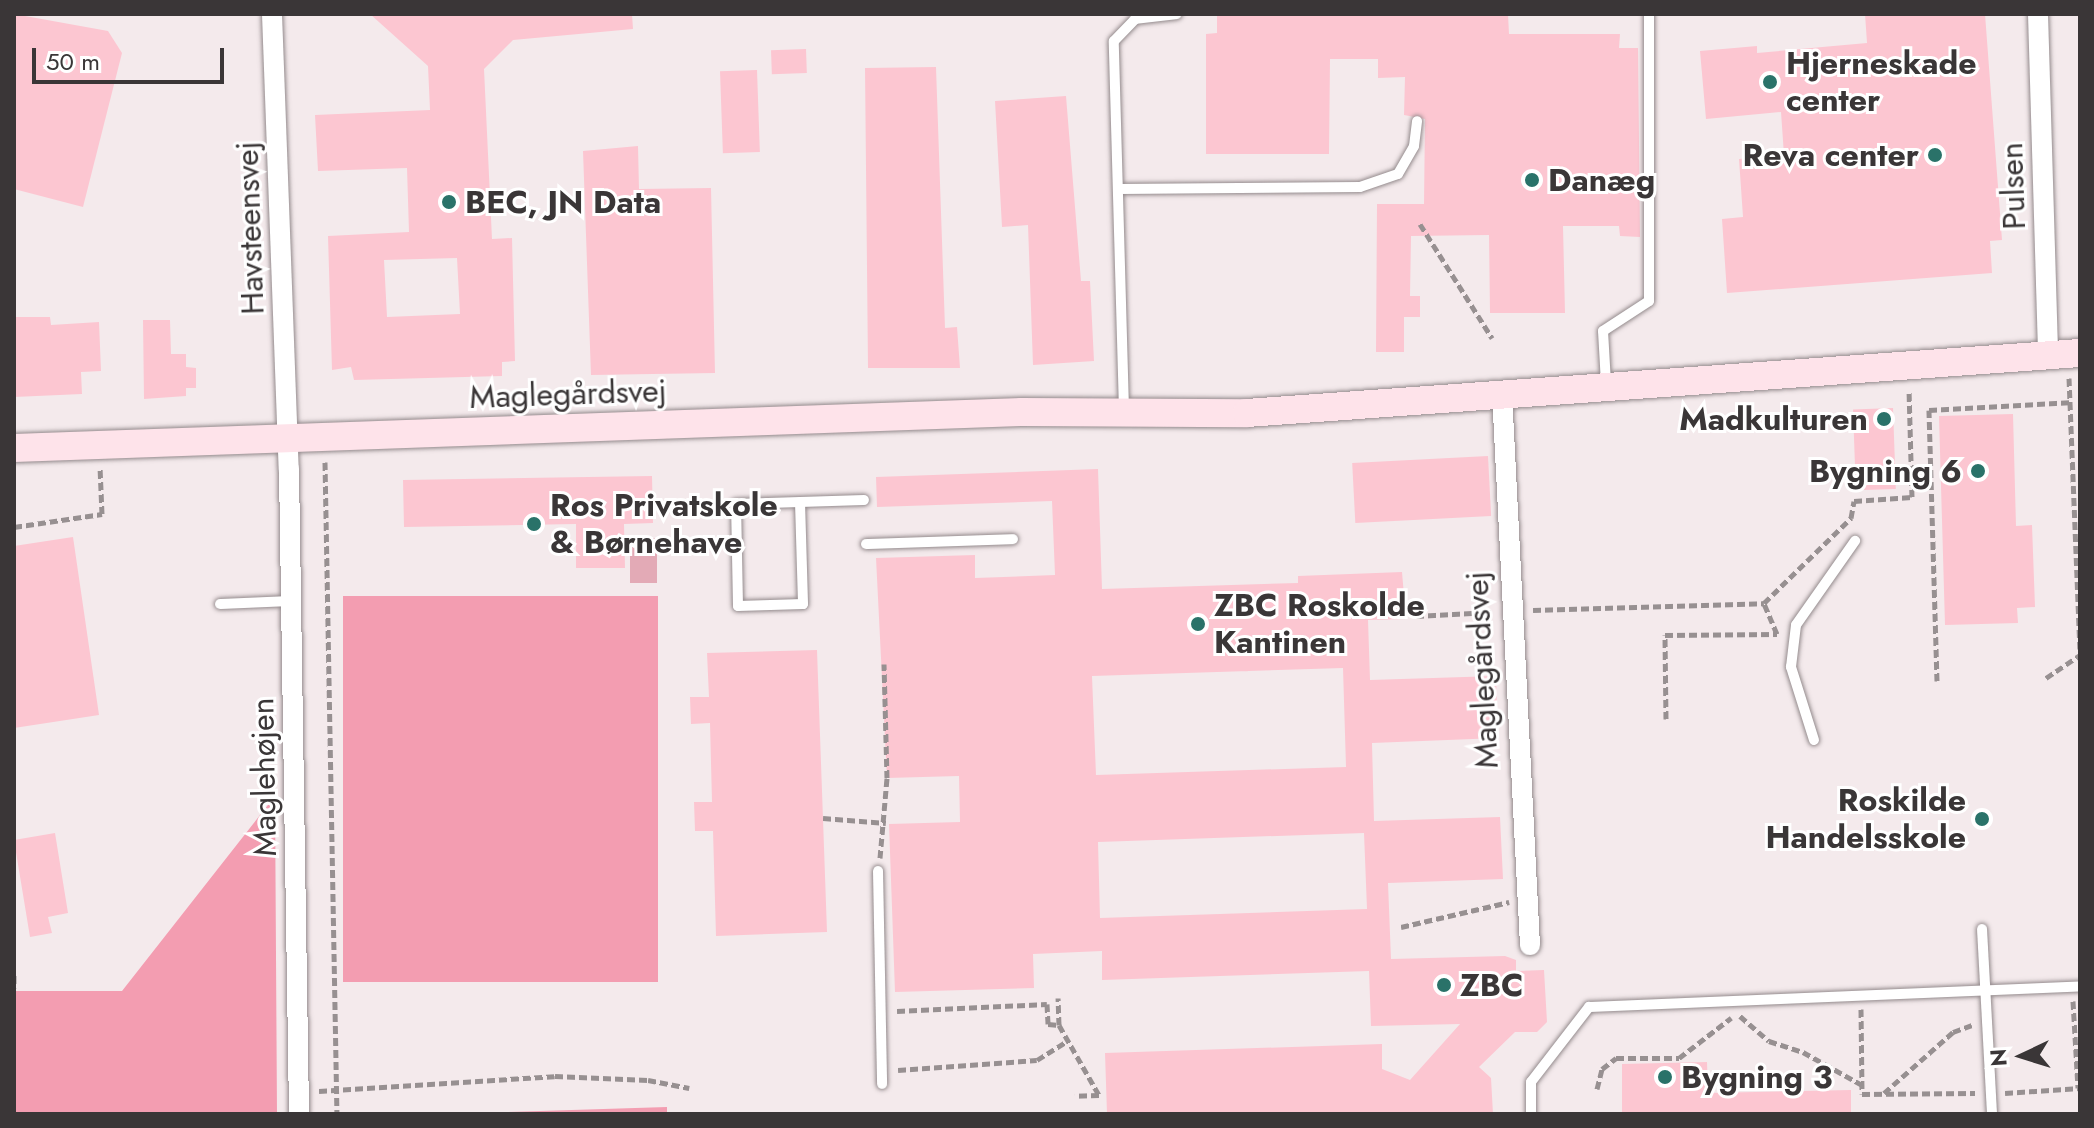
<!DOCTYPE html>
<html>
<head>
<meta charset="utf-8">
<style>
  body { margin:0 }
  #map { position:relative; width:2094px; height:1128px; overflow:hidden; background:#f4eaec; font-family:Jost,sans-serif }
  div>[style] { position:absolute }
  .green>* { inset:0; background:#e3aab6; transform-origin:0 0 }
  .forest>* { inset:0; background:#f39db1; transform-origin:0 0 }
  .building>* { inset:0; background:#fcc6d1; transform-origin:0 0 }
  .path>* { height:5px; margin-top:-2.5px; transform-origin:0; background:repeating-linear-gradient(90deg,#979091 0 8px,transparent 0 12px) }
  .roads { filter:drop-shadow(0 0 2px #948b8d) drop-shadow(0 0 2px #948b8d) }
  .lane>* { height:10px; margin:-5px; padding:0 5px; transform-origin:5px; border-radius:5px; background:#fff }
  .street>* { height:20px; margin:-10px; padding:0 10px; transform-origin:10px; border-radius:10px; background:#fff }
  .secondary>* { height:28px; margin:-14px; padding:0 14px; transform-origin:14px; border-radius:14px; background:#fee3ea }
  .dots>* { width:22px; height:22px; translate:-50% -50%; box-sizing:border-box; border:4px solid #fff; border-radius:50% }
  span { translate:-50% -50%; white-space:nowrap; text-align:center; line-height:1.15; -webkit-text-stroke:6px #fff; paint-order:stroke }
  .poi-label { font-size:32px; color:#3a3637; font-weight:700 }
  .left { translate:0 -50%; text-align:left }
  .right { translate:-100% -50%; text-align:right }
  .street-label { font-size:32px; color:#3a3637 }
  .frame { position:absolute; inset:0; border:16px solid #3a3637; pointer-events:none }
  .north { position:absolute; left:1982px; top:1016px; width:80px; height:80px; -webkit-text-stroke:6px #fff; paint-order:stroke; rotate:266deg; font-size:22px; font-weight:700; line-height:32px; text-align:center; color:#3a3637 }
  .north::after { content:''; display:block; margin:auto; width:28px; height:36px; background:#3a3637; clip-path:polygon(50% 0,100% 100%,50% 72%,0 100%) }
  .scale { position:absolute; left:32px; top:48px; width:192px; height:36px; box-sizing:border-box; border:4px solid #3a3637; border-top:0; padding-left:10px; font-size:24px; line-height:28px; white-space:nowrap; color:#3a3637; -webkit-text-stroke:6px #fff; paint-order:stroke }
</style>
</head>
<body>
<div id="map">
  <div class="green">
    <div style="left:657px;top:538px;width:45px;height:27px;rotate:90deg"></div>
  </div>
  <div class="forest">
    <div style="left:658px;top:596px;width:386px;height:315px;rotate:90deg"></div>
    <div style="clip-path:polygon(275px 796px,277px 1114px,14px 1114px,14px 991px,122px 991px)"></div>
    <div style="clip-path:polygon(667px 1107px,667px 1114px,447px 1114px)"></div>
  </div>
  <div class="building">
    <div style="clip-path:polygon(14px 14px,108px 31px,122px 53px,83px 207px,14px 189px)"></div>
    <div style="clip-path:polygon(evenodd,370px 14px,632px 14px,633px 29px,513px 40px,484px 69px,492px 239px,512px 238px,515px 361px,502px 362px,502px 376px,354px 380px,351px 367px,332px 370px,328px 236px,409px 232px,407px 168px,318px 171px,315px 115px,430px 110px,428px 66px,370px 14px,457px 258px,460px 314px,387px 317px,384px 260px,457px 258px)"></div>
    <div style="clip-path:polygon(1508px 14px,1509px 34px,1620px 34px,1619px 48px,1638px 48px,1640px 237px,1620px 236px,1619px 226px,1563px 226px,1565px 313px,1490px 313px,1489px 235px,1411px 236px,1410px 296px,1420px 296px,1420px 317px,1404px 317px,1404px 352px,1376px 352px,1377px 204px,1424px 204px,1425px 119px,1404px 115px,1405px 77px,1378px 78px,1378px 59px,1330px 59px,1329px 154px,1206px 154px,1206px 34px,1217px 33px,1217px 16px)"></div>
    <div style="clip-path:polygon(1865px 14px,1985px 14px,2002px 240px,1990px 241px,1992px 273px,1727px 293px,1722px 219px,1743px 217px,1739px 159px,1784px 155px,1781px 112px,1706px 119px,1700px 51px,1757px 46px,1757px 53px,1867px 43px)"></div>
    <div style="left:806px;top:49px;width:24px;height:35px;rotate:88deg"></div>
    <div style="clip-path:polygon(936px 67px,945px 328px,957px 327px,960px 368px,868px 368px,865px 68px)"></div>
    <div style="left:757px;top:70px;width:82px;height:37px;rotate:88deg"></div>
    <div style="clip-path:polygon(1066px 96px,1081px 281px,1090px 281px,1094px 361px,1033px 365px,1028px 225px,1002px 227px,995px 101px)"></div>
    <div style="clip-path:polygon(638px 146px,639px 189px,711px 188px,715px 373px,591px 375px,583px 151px)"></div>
    <div style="clip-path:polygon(14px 317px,50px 317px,51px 325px,99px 322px,101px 371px,81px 372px,82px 394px,14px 397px)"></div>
    <div style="clip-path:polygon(143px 320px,170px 320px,171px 354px,186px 354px,186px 367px,196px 368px,196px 388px,186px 388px,186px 396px,144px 399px)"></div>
    <div style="left:1893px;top:408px;width:81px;height:40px;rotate:88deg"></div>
    <div style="clip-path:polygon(2013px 414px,2016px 526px,2032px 525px,2035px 607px,2017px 608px,2018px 623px,1945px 625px,1939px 416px)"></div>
    <div style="left:1488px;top:456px;width:60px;height:136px;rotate:87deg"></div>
    <div style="clip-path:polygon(evenodd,1098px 469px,1102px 589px,1298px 583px,1298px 576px,1402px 572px,1406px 619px,1368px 620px,1370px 680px,1496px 676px,1498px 738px,1372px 743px,1374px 821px,1500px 817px,1503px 879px,1388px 883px,1391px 959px,1505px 956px,1516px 960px,1516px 971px,1544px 970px,1547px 1022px,1537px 1032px,1515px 1032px,1479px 1067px,1491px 1078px,1493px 1114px,1107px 1114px,1105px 1053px,1382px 1044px,1382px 1069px,1410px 1080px,1460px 1024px,1371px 1026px,1369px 971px,1102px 980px,1102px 951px,1033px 954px,1034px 988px,895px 992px,889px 824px,960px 822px,959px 776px,887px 778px,876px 558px,975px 555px,975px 578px,1055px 575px,1052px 501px,877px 507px,876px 477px,1098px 469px,1343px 668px,1346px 767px,1096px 775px,1092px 676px,1343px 668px,1098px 469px,1364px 833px,1367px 909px,1100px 918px,1098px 842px,1364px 833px)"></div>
    <div style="clip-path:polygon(652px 476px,653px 523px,624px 524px,625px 568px,576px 568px,576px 524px,404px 527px,403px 480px)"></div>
    <div style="clip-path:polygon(73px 537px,99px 715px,14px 728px,14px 546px)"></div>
    <div style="clip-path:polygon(817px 650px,827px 932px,716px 936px,713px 831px,695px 831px,694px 802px,712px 802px,710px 723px,691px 724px,690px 697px,709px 697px,707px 653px)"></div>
    <div style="clip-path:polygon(55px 833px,68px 913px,48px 917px,52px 933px,30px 937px,14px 840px)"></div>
    <div style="clip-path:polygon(1707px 1062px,1708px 1093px,1851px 1090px,1851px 1114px,1622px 1114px,1622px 1064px)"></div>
  </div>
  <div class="path">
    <div style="left:1420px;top:224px;width:135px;rotate:57.7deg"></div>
    <div style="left:2069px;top:378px;width:271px;rotate:87.7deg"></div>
    <div style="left:325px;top:462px;width:652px;rotate:88.95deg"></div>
    <div style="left:14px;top:527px;width:89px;rotate:-8.4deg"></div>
    <div style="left:102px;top:514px;width:47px;rotate:-92.4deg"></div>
    <div style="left:1533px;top:610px;width:231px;rotate:-1.7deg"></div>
    <div style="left:1764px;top:603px;width:122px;rotate:-44.3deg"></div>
    <div style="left:1851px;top:518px;width:17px;rotate:-80deg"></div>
    <div style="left:1854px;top:501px;width:58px;rotate:-3.9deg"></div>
    <div style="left:1912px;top:497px;width:106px;rotate:-91.6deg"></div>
    <div style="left:1416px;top:616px;width:75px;rotate:-3.1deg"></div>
    <div style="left:2046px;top:678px;width:41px;rotate:-34.1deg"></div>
    <div style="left:1937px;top:681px;width:271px;rotate:-91.7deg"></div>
    <div style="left:1929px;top:410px;width:141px;rotate:-3.2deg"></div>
    <div style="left:1666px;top:719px;width:84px;rotate:-90.7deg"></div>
    <div style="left:1665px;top:635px;width:112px;rotate:-0.5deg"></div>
    <div style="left:1777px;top:634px;width:34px;rotate:-113deg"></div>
    <div style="left:823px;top:818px;width:63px;rotate:4.5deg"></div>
    <div style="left:880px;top:858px;width:80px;rotate:-85deg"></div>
    <div style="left:887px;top:778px;width:114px;rotate:-91.5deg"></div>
    <div style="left:1401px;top:927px;width:111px;rotate:-13deg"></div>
    <div style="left:14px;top:975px;width:13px;rotate:90deg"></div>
    <div style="left:2073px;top:1001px;width:87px;rotate:86.7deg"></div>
    <div style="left:1861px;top:1009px;width:85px;rotate:89.3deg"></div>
    <div style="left:1862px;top:1094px;width:113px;rotate:-0.5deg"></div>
    <div style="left:897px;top:1011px;width:150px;rotate:-2.7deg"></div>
    <div style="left:1047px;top:1004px;width:20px;rotate:87deg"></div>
    <div style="left:1048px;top:1024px;width:11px;rotate:5deg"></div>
    <div style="left:1059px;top:1025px;width:27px;rotate:-92deg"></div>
    <div style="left:1740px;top:1016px;width:38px;rotate:41deg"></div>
    <div style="left:1769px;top:1041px;width:36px;rotate:18deg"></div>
    <div style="left:1803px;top:1052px;width:68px;rotate:29.2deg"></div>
    <div style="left:1059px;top:1025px;width:81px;rotate:60.3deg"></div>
    <div style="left:1099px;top:1095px;width:24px;rotate:178deg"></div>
    <div style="left:898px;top:1070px;width:139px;rotate:-4.1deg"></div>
    <div style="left:1037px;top:1060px;width:36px;rotate:-32deg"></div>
    <div style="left:1597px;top:1089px;width:21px;rotate:-76deg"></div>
    <div style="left:1602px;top:1069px;width:18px;rotate:-38deg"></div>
    <div style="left:1616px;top:1058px;width:63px"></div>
    <div style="left:1679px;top:1058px;width:66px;rotate:-37.6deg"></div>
    <div style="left:319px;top:1091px;width:236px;rotate:-3.6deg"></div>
    <div style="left:555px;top:1076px;width:93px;rotate:2.5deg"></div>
    <div style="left:648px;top:1080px;width:42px;rotate:11deg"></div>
    <div style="left:1884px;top:1093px;width:92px;rotate:-41.5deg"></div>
    <div style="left:1953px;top:1032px;width:20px;rotate:-20deg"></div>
    <div style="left:2005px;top:1093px;width:75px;rotate:-3.8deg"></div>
  </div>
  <div class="roads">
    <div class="lane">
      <div style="left:1119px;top:189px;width:241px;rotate:-0.5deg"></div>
      <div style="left:1360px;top:187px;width:40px;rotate:-18.9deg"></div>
      <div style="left:1398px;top:174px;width:32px;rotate:-60deg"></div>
      <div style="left:1414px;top:146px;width:25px;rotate:-83deg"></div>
      <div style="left:1606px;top:383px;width:52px;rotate:-93.3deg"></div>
      <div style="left:1603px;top:331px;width:55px;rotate:-33.1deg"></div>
      <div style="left:1649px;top:301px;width:287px;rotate:-90deg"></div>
      <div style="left:1124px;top:410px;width:369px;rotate:-91.6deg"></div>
      <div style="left:1114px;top:41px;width:30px;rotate:-46deg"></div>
      <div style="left:1135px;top:19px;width:42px;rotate:-6.8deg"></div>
      <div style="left:800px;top:502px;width:102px;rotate:88.3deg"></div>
      <div style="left:803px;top:604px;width:65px;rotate:178.2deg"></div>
      <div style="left:738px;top:606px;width:102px;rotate:-91.1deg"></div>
      <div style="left:736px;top:504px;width:128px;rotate:-1.8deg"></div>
      <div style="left:866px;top:544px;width:147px;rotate:-1.9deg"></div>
      <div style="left:220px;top:604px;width:71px;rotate:-2.4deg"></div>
      <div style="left:1814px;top:740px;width:77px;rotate:-107.5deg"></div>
      <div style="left:1791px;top:667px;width:42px;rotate:-83.2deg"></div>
      <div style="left:1796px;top:625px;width:103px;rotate:-54.9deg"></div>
      <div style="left:878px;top:871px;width:213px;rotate:88.9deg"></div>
      <div style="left:1982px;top:929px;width:185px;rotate:86.9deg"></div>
      <div style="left:1531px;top:1114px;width:32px;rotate:-90deg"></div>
      <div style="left:1531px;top:1082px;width:95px;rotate:-52.3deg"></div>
      <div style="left:1589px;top:1007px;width:491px;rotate:-2.4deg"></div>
    </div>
    <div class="street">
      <div style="left:272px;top:14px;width:455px;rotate:87.9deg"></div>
      <div style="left:289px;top:469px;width:645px;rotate:89.11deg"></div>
      <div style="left:2038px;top:14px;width:342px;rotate:88.3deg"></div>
      <div style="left:1502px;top:393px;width:553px;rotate:87.1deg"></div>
    </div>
    <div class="secondary">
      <div style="left:14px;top:448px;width:1009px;rotate:-2.05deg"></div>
      <div style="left:1022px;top:412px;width:225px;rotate:0.3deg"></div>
      <div style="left:1247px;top:413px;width:835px;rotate:-4.12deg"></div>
    </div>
  </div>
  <div class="dots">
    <div style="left:1770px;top:82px;background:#2a7269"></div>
    <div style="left:1935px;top:155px;background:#2a7269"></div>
    <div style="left:1532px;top:180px;background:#2a7269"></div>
    <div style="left:449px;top:202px;background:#2a7269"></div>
    <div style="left:1884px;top:419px;background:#2a7269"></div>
    <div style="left:1978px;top:471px;background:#2a7269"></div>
    <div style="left:534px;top:524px;background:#2a7269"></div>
    <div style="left:1198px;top:624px;background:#2a7269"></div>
    <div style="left:1982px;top:819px;background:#2a7269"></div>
    <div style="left:1444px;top:985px;background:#2a7269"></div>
    <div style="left:1665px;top:1077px;background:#2a7269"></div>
  </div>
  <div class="poi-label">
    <span class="left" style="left:1786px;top:82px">Hjerneskade<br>center</span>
    <span class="right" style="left:1919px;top:155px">Reva center</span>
    <span class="left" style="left:1548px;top:180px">Danæg</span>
    <span class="left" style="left:465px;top:202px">BEC, JN Data</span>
    <span class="right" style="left:1868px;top:419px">Madkulturen</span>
    <span class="right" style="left:1962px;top:471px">Bygning 6</span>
    <span class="left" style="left:550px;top:524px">Ros Privatskole<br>&amp; Børnehave</span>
    <span class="left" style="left:1214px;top:624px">ZBC Roskolde<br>Kantinen</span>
    <span class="right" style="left:1966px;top:819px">Roskilde<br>Handelsskole</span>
    <span class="left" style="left:1460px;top:985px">ZBC</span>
    <span class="left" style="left:1681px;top:1077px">Bygning 3</span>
  </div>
  <div class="street-label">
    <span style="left:2013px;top:186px;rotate:-92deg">Pulsen</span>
    <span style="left:250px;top:228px;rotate:-92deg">Havsteensvej</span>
    <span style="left:568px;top:394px;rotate:-2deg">Maglegårdsvej</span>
    <span style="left:1482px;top:670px;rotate:-93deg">Maglegårdsvej</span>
    <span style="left:264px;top:777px;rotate:-91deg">Maglehøjen</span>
  </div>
  <div class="frame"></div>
  <div class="north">N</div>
  <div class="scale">50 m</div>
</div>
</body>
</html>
